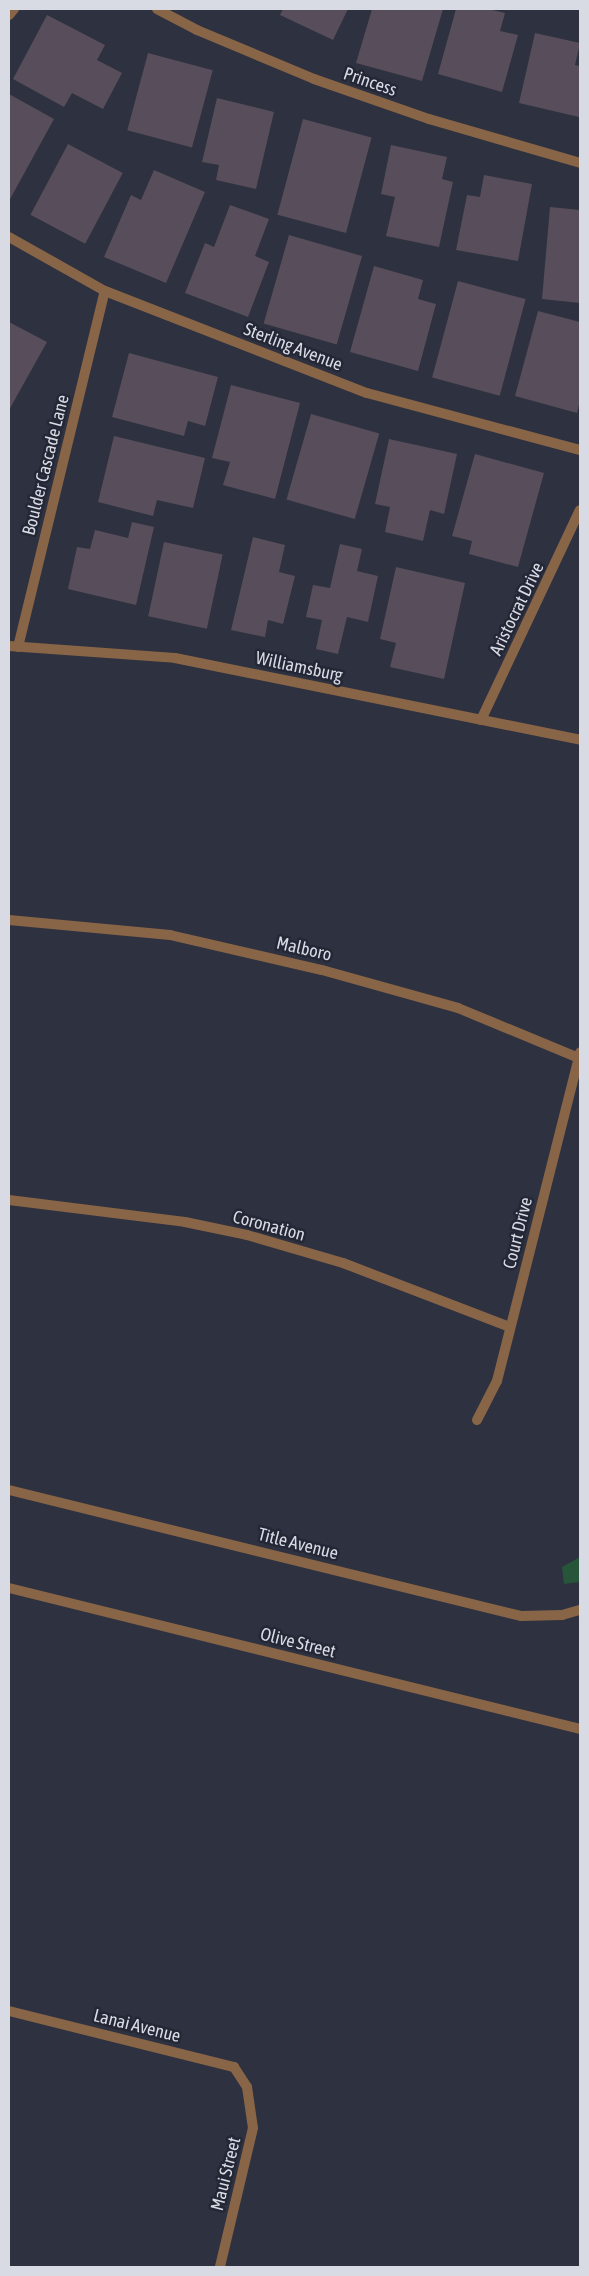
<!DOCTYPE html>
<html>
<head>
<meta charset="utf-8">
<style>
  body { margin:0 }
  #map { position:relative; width:589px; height:2276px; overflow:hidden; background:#2e313f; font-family:"Asap Condensed",sans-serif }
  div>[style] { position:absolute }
  .green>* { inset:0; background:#27553a }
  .building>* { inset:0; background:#584d5a; transform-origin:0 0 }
  .minor>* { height:10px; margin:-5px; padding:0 5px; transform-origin:5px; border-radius:5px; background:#896547 }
  .tertiary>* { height:10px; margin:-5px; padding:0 5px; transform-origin:5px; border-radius:5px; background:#896547 }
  span { translate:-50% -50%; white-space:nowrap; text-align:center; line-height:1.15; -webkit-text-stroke:5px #242735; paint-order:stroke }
  .street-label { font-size:18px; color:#d8dbe4 }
  .frame { position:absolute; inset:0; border:10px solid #d8dbe4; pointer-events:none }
</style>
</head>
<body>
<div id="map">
  <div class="green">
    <div style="clip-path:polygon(580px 1557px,580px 1582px,564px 1584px,562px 1567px)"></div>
  </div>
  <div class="building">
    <div style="clip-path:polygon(283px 9px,348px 9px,333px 40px,280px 15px)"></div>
    <div style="clip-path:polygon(372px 9px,443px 9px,422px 81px,356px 63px)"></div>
    <div style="clip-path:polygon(456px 9px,488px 9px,505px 13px,500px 31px,518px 35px,502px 92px,438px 74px)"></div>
    <div style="clip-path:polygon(47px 15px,105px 45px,97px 60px,122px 73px,103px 109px,72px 93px,64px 107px,13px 79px)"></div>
    <div style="clip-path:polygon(535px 33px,580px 43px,575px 65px,580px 66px,579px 117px,519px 103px)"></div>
    <div style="left:148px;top:53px;width:67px;height:80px;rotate:15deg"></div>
    <div style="clip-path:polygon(9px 94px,54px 119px,9px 201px)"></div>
    <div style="clip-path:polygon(217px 98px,274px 112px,256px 189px,216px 180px,219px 165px,202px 162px)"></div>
    <div style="left:303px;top:119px;width:71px;height:99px;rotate:15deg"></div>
    <div style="left:68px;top:144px;width:62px;height:80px;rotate:28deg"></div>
    <div style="clip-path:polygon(391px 145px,447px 157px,442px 179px,453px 182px,439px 247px,386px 236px,395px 197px,381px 194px)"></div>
    <div style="clip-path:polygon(154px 170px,205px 192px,166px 283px,104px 257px,131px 195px,141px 200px)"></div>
    <div style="clip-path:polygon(484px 175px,532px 184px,518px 261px,456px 250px,467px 195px,480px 197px)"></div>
    <div style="clip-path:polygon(230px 205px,269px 219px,255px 256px,269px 262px,248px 317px,185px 293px,205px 243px,214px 247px)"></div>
    <div style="clip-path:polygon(550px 207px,580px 210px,580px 303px,542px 299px)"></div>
    <div style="left:289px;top:235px;width:76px;height:92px;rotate:16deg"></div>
    <div style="clip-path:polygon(374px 266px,423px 280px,418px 299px,436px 304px,418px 371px,350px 352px)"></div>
    <div style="left:458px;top:281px;width:70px;height:100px;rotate:15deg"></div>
    <div style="clip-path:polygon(538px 311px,580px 322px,580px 401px,577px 413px,515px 396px)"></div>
    <div style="clip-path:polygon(9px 322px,47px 342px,9px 410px)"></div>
    <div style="clip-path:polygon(129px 353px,218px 377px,205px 426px,188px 421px,184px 436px,112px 417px)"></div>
    <div style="clip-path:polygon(231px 385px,300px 403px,275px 499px,223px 485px,230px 462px,212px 458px)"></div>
    <div style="left:311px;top:414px;width:71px;height:89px;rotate:16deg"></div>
    <div style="clip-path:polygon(114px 436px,205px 458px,193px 508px,157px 500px,153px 516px,98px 502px)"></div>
    <div style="clip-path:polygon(389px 439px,457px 454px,444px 514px,430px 510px,423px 541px,385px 532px,390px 507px,375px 504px)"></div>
    <div style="clip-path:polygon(475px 454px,544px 473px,518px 567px,469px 554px,472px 541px,452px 536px)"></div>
    <div style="clip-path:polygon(132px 522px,154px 527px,136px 605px,68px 589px,77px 547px,90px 549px,95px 530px,128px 538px)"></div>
    <div style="clip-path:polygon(253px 537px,285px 545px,279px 572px,295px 576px,283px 624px,268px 620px,265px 637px,231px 630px)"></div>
    <div style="left:164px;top:542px;width:60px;height:76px;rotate:12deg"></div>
    <div style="clip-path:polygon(340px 544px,362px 549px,357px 571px,378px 576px,368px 622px,347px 617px,338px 654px,316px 649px,322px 620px,306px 617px,313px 585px,330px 588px)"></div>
    <div style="clip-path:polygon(396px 567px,465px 583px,444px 679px,390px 667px,396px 643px,380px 639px)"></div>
  </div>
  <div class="minor">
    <div style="left:157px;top:9px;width:45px;rotate:27.7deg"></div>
    <div style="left:197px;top:30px;width:127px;rotate:22.7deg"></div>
    <div style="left:314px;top:79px;width:122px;rotate:19.2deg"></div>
    <div style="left:429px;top:119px;width:157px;rotate:16.2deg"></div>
    <div style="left:9px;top:15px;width:8px;rotate:-50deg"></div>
    <div style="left:9px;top:237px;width:110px;rotate:29.4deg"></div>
    <div style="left:105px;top:291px;width:281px;rotate:21.3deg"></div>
    <div style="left:367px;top:393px;width:220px;rotate:15deg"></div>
    <div style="left:9px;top:646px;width:166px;rotate:4.1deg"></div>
    <div style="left:175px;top:658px;width:413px;rotate:11.4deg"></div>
    <div style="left:18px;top:647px;width:366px;rotate:-76.3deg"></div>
    <div style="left:481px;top:720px;width:232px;rotate:-64.8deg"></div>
    <div style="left:9px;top:920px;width:162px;rotate:5.3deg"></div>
    <div style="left:170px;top:935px;width:156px;rotate:13deg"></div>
    <div style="left:322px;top:970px;width:141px;rotate:15.6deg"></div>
    <div style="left:458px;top:1008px;width:131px;rotate:22.5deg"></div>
    <div style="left:9px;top:1200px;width:177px;rotate:7.1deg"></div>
    <div style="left:185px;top:1222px;width:63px;rotate:11.8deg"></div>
    <div style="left:247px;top:1235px;width:100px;rotate:16.3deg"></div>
    <div style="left:343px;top:1263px;width:179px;rotate:21deg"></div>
    <div style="left:477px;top:1420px;width:44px;rotate:-62.9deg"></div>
    <div style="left:497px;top:1381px;width:339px;rotate:-75.8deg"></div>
    <div style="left:9px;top:1490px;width:527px;rotate:13.83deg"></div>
    <div style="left:521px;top:1616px;width:41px;rotate:-1.4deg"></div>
    <div style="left:562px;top:1615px;width:19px;rotate:-16deg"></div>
    <div style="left:9px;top:2011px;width:232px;rotate:14deg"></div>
    <div style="left:234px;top:2067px;width:24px;rotate:57deg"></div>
    <div style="left:247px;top:2087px;width:41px;rotate:81.7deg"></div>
    <div style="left:253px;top:2128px;width:143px;rotate:103.4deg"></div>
  </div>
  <div class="tertiary">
    <div style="left:9px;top:1588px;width:588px;rotate:13.87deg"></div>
  </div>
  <div class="street-label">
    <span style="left:370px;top:82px;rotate:19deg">Princess</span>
    <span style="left:293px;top:347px;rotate:21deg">Sterling Avenue</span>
    <span style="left:46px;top:465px;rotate:-76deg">Boulder Cascade Lane</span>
    <span style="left:517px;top:609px;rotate:-64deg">Aristocrat Drive</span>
    <span style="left:299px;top:667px;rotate:12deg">Williamsburg</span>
    <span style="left:304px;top:949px;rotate:13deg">Malboro</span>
    <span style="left:269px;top:1226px;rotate:15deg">Coronation</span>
    <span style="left:518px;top:1233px;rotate:-76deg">Court Drive</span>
    <span style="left:298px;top:1544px;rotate:14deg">Title Avenue</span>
    <span style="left:298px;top:1643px;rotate:14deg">Olive Street</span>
    <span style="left:137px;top:2026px;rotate:14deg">Lanai Avenue</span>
    <span style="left:226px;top:2174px;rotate:-76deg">Maui Street</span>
  </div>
  <div class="frame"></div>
</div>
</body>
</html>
